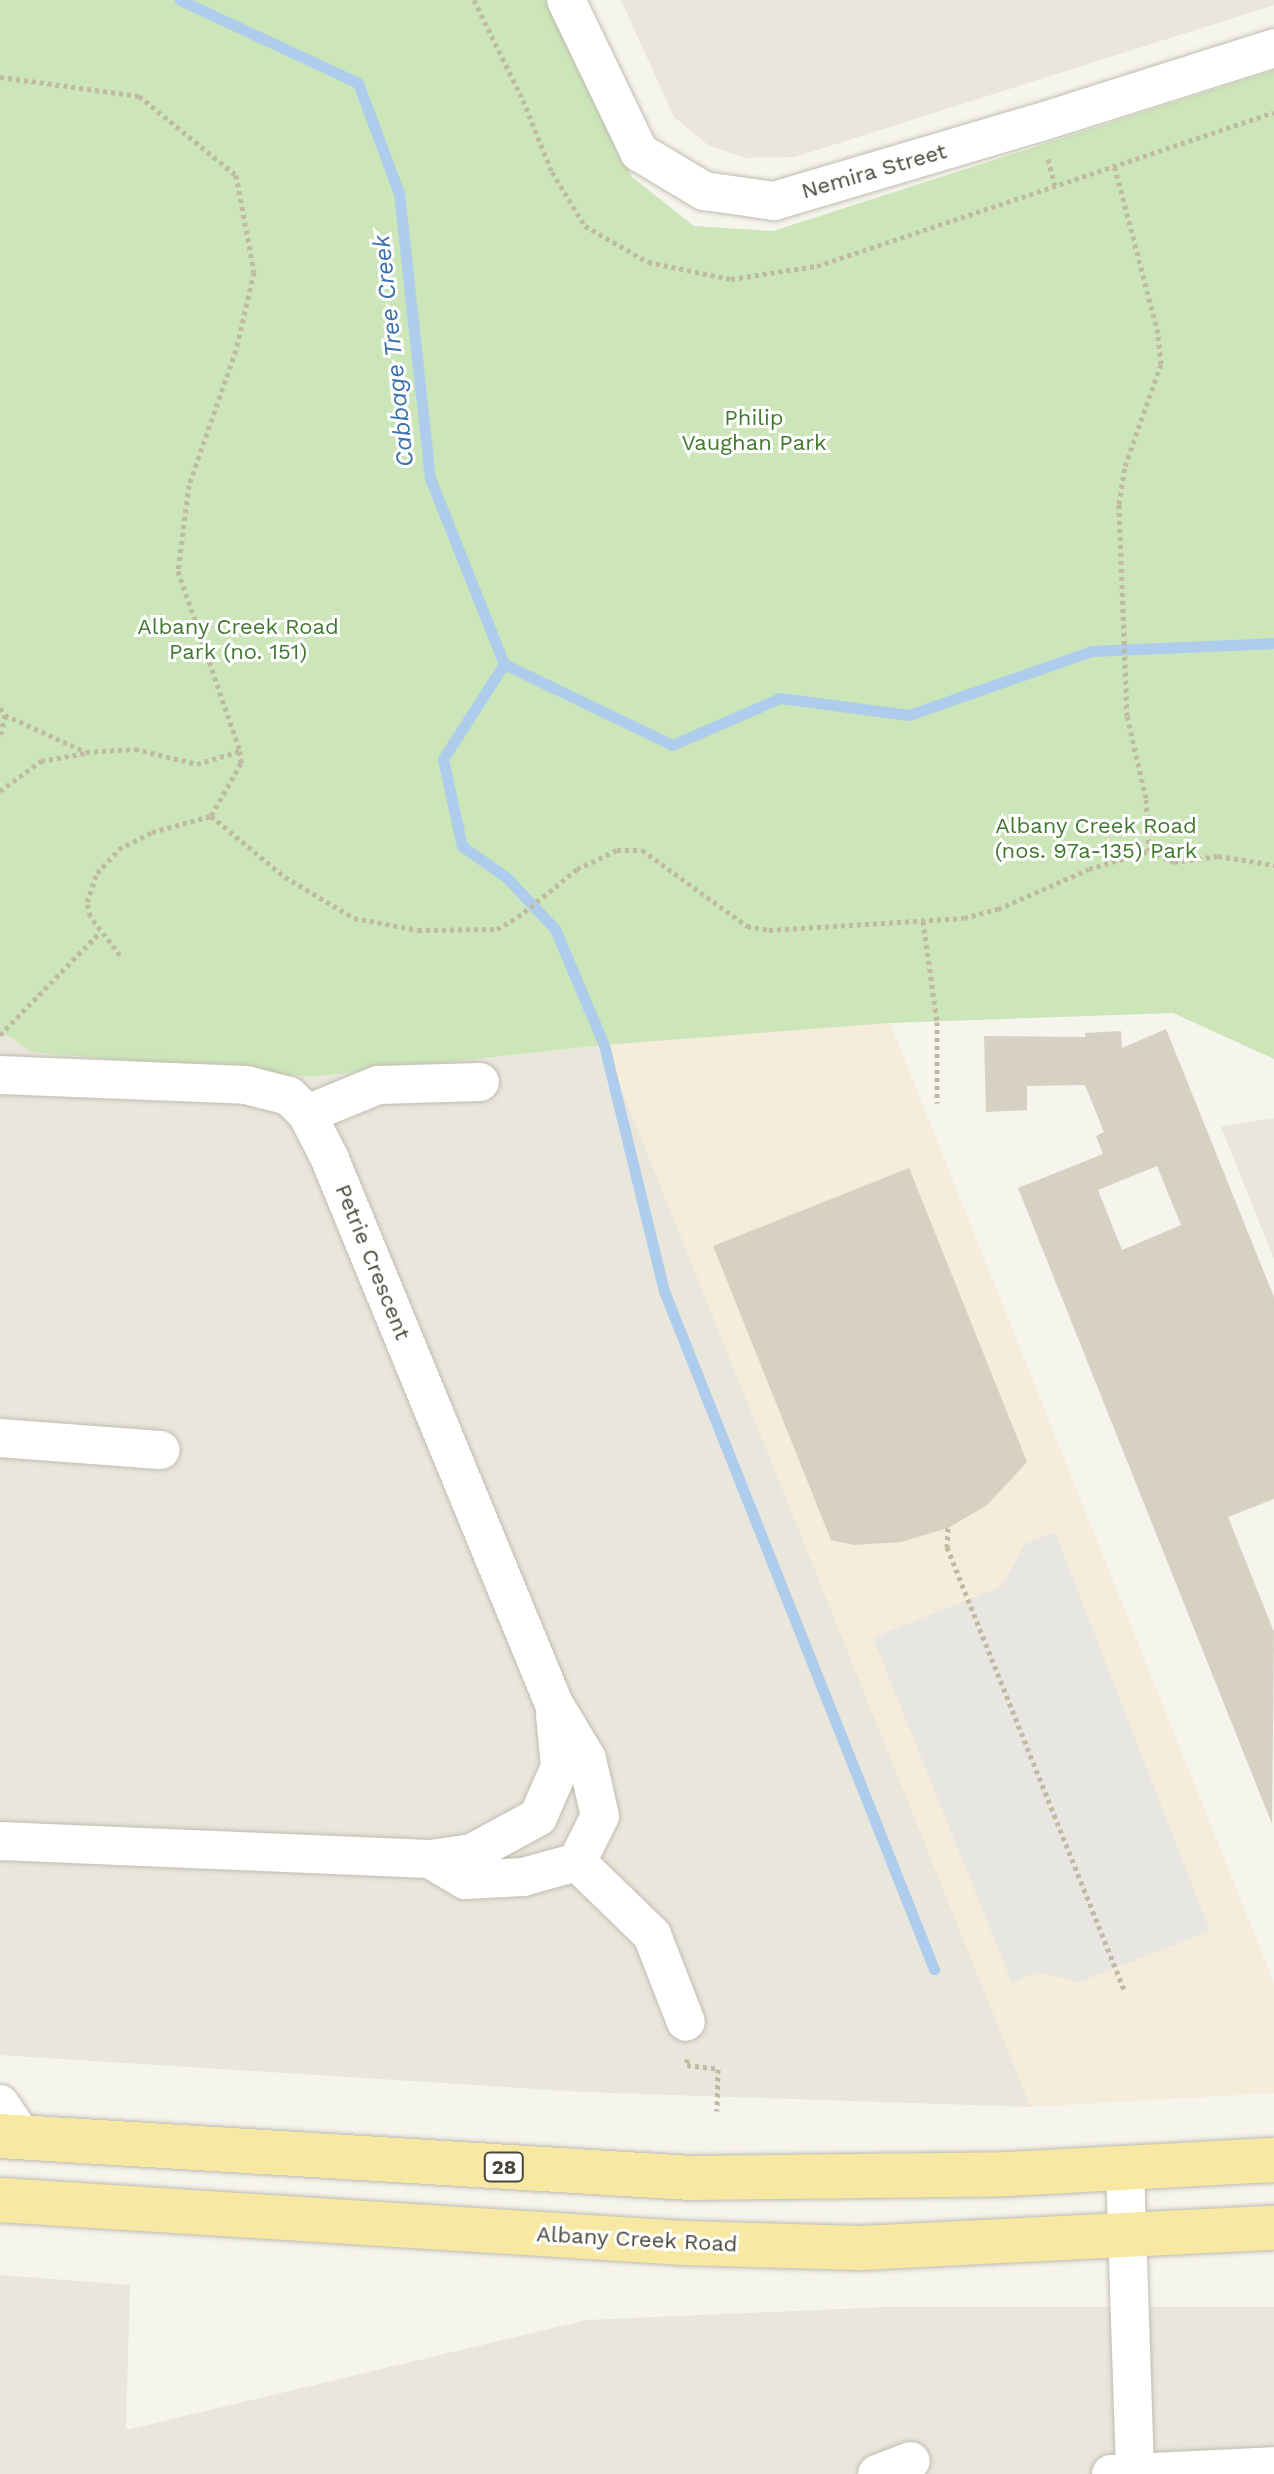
<!DOCTYPE html>
<html>
<head>
<meta charset="utf-8">
<style>
  body { margin:0 }
  #map { position:relative; width:1274px; height:2474px; overflow:hidden; background:#f5f4ed; font-family:"Work Sans",sans-serif }
  div>[style] { position:absolute }
  .residential>* { inset:0; background:#e9e6db }
  .commercial>* { inset:0; background:#f5ecda }
  .green>* { inset:0; background:#cce6b9 }
  .parking>* { inset:0; background:#e7e6e3 }
  .stream>* { height:11px; margin:-5.5px; padding:0 5.5px; transform-origin:5.5px; border-radius:5.5px; background:#aeccec }
  .building>* { inset:0; background:#d6d1c3 }
  .path>* { height:5px; margin-top:-2.5px; transform-origin:0; background:repeating-linear-gradient(90deg,#c1baa2 0 4px,transparent 0 8px) }
  .roads { filter:drop-shadow(0 0 2px #c0bcaf) drop-shadow(0 0 2px #c0bcaf) }
  .street>* { height:38px; margin:-19px; padding:0 19px; transform-origin:19px; border-radius:19px; background:#fff }
  .primary>* { height:44px; margin:-22px; padding:0 22px; transform-origin:22px; border-radius:22px; background:#f7e9a3 }
  span { translate:-50% -50%; white-space:nowrap; text-align:center; line-height:1.15; -webkit-text-stroke:6px #fff; paint-order:stroke }
  .shield-label span { padding:2px 6px; background:#fff; border:2px solid; border-radius:6px; -webkit-text-stroke-width:0 }
  .shield-label { font-size:20px; color:#49453a; font-weight:700 }
  .street-label { font-size:22px; color:#49453a }
  .park-label { font-size:22px; color:#437831 }
  .water-label { font-size:24px; color:#3a70af; font-style:italic }
</style>
</head>
<body>
<div id="map">
  <div class="residential">
    <div style="clip-path:polygon(621px 0,1274px 0,1274px 5px,795px 157px,745px 158px,708px 145px,674px 117px)"></div>
    <div style="clip-path:polygon(0 1030px,31px 1052px,312px 1077px,604px 1045px,1031px 2107px,584px 2092px,0 2055px)"></div>
    <div style="clip-path:polygon(1274px 1118px,1274px 1259px,1221px 1127px)"></div>
    <div style="clip-path:polygon(0 2275px,130px 2285px,126px 2430px,587px 2320px,886px 2307px,1274px 2307px,1274px 2474px,0 2474px)"></div>
  </div>
  <div class="commercial">
    <div style="clip-path:polygon(890px 1023px,1274px 1983px,1274px 2093px,1031px 2107px,604px 1045px)"></div>
  </div>
  <div class="green">
    <div style="clip-path:polygon(0 0,549px 0,632px 177px,694px 226px,773px 231px,1274px 70px,1274px 1059px,1173px 1013px,890px 1023px,604px 1045px,312px 1077px,31px 1052px,0 1030px)"></div>
  </div>
  <div class="parking">
    <div style="clip-path:polygon(1055px 1532px,1210px 1931px,1079px 1982px,1039px 1972px,1012px 1983px,873px 1638px,1002px 1586px,1025px 1544px)"></div>
  </div>
  <div class="stream">
    <div style="left:180px;top:0;width:196px;rotate:25deg"></div>
    <div style="left:358px;top:83px;width:117px;rotate:69.6deg"></div>
    <div style="left:399px;top:193px;width:287px;rotate:83.8deg"></div>
    <div style="left:430px;top:478px;width:200px;rotate:68.3deg"></div>
    <div style="left:504px;top:664px;width:187px;rotate:25.7deg"></div>
    <div style="left:672px;top:745px;width:118px;rotate:-23.5deg"></div>
    <div style="left:780px;top:698px;width:130px;rotate:7.5deg"></div>
    <div style="left:909px;top:715px;width:194px;rotate:-19.3deg"></div>
    <div style="left:1092px;top:651px;width:182px;rotate:-2.5deg"></div>
    <div style="left:504px;top:664px;width:113px;rotate:122.7deg"></div>
    <div style="left:443px;top:759px;width:89px;rotate:77.7deg"></div>
    <div style="left:462px;top:846px;width:55px;rotate:35.4deg"></div>
    <div style="left:507px;top:878px;width:70px;rotate:46.7deg"></div>
    <div style="left:555px;top:929px;width:126px;rotate:67.1deg"></div>
    <div style="left:604px;top:1045px;width:253px;rotate:76.3deg"></div>
    <div style="left:664px;top:1291px;width:730px;rotate:68.29deg"></div>
  </div>
  <div class="building">
    <div style="clip-path:polygon(evenodd,1166px 1029px,1274px 1297px,1274px 1499px,1228px 1517px,1274px 1632px,1272px 1824px,1018px 1188px,1103px 1154px,1096px 1136px,1104px 1132px,1085px 1085px,1027px 1086px,1027px 1110px,986px 1112px,984px 1036px,1085px 1037px,1085px 1033px,1121px 1031px,1122px 1048px,1166px 1029px,1157px 1166px,1181px 1225px,1122px 1250px,1098px 1190px,1157px 1166px)"></div>
    <div style="clip-path:polygon(909px 1168px,1027px 1462px,987px 1505px,948px 1528px,901px 1542px,854px 1545px,831px 1540px,713px 1246px)"></div>
  </div>
  <div class="path">
    <div style="left:474px;top:0;width:111px;rotate:63.9deg"></div>
    <div style="left:523px;top:100px;width:78px;rotate:68.1deg"></div>
    <div style="left:552px;top:172px;width:63px;rotate:58.6deg"></div>
    <div style="left:585px;top:226px;width:73px;rotate:29.7deg"></div>
    <div style="left:648px;top:262px;width:85px;rotate:11.6deg"></div>
    <div style="left:731px;top:279px;width:87px;rotate:-8.6deg"></div>
    <div style="left:817px;top:266px;width:482px;rotate:-18.6deg"></div>
    <div style="left:0;top:77px;width:140px;rotate:7.8deg"></div>
    <div style="left:139px;top:96px;width:125px;rotate:39.2deg"></div>
    <div style="left:236px;top:175px;width:99px;rotate:79.5deg"></div>
    <div style="left:254px;top:272px;width:80px;rotate:103deg"></div>
    <div style="left:236px;top:350px;width:143px;rotate:109.2deg"></div>
    <div style="left:189px;top:485px;width:87px;rotate:97.3deg"></div>
    <div style="left:178px;top:571px;width:190px;rotate:71deg"></div>
    <div style="left:240px;top:751px;width:12px;rotate:85deg"></div>
    <div style="left:241px;top:763px;width:61px;rotate:119.5deg"></div>
    <div style="left:1048px;top:159px;width:27px;rotate:75deg"></div>
    <div style="left:0;top:708px;width:9px;rotate:54deg"></div>
    <div style="left:5px;top:715px;width:24px;rotate:102deg"></div>
    <div style="left:5px;top:715px;width:89px;rotate:24.6deg"></div>
    <div style="left:86px;top:752px;width:49px;rotate:-3.5deg"></div>
    <div style="left:135px;top:749px;width:64px;rotate:13.6deg"></div>
    <div style="left:197px;top:764px;width:45px;rotate:-16.8deg"></div>
    <div style="left:0;top:791px;width:51px;rotate:-36.2deg"></div>
    <div style="left:41px;top:761px;width:45px;rotate:-10.3deg"></div>
    <div style="left:211px;top:816px;width:96px;rotate:39.5deg"></div>
    <div style="left:285px;top:877px;width:80px;rotate:30.7deg"></div>
    <div style="left:354px;top:918px;width:65px;rotate:10.6deg"></div>
    <div style="left:418px;top:930px;width:79px;rotate:-0.7deg"></div>
    <div style="left:497px;top:929px;width:24px;rotate:-30deg"></div>
    <div style="left:518px;top:917px;width:76px;rotate:-39.1deg"></div>
    <div style="left:577px;top:869px;width:44px;rotate:-25.4deg"></div>
    <div style="left:617px;top:850px;width:25px"></div>
    <div style="left:642px;top:850px;width:130px;rotate:35.9deg"></div>
    <div style="left:747px;top:926px;width:22px;rotate:10deg"></div>
    <div style="left:769px;top:930px;width:195px;rotate:-3.5deg"></div>
    <div style="left:964px;top:918px;width:35px;rotate:-15deg"></div>
    <div style="left:998px;top:909px;width:99px;rotate:-23.7deg"></div>
    <div style="left:1089px;top:869px;width:63px;rotate:-16.7deg"></div>
    <div style="left:1149px;top:851px;width:53px;rotate:-93.2deg"></div>
    <div style="left:1146px;top:798px;width:84px;rotate:-103deg"></div>
    <div style="left:1127px;top:716px;width:212px;rotate:-92.2deg"></div>
    <div style="left:1119px;top:504px;width:38px;rotate:-81deg"></div>
    <div style="left:1125px;top:466px;width:108px;rotate:-70.6deg"></div>
    <div style="left:1161px;top:364px;width:31px;rotate:-96deg"></div>
    <div style="left:1158px;top:333px;width:171px;rotate:-104.6deg"></div>
    <div style="left:1149px;top:851px;width:27px;rotate:24deg"></div>
    <div style="left:1174px;top:862px;width:44px;rotate:-7.8deg"></div>
    <div style="left:1218px;top:856px;width:57px;rotate:9.1deg"></div>
    <div style="left:923px;top:921px;width:102px;rotate:82.1deg"></div>
    <div style="left:937px;top:1022px;width:81px;rotate:90deg"></div>
    <div style="left:120px;top:955px;width:49px;rotate:-127.6deg"></div>
    <div style="left:90px;top:916px;width:14px;rotate:-102deg"></div>
    <div style="left:87px;top:902px;width:31px;rotate:-71deg"></div>
    <div style="left:97px;top:873px;width:33px;rotate:-47deg"></div>
    <div style="left:119px;top:849px;width:37px;rotate:-27deg"></div>
    <div style="left:152px;top:832px;width:61px;rotate:-15.2deg"></div>
    <div style="left:0;top:1035px;width:144px;rotate:-45.8deg"></div>
    <div style="left:948px;top:1528px;width:19px;rotate:93deg"></div>
    <div style="left:947px;top:1547px;width:476px;rotate:68.2deg"></div>
    <div style="left:687px;top:2059px;width:6px;rotate:90deg"></div>
    <div style="left:687px;top:2065px;width:31px;rotate:7deg"></div>
    <div style="left:718px;top:2069px;width:42px;rotate:91.4deg"></div>
  </div>
  <div class="roads">
    <div class="street">
      <div style="left:566px;top:0;width:169px;rotate:64.3deg"></div>
      <div style="left:639px;top:152px;width:76px;rotate:31deg"></div>
      <div style="left:704px;top:191px;width:71px;rotate:8.1deg"></div>
      <div style="left:774px;top:201px;width:275px;rotate:-16.5deg"></div>
      <div style="left:1038px;top:123px;width:248px;rotate:-17.6deg"></div>
      <div style="left:0;top:1075px;width:246px;rotate:2.3deg"></div>
      <div style="left:246px;top:1085px;width:44px;rotate:14.3deg"></div>
      <div style="left:289px;top:1096px;width:25px;rotate:45deg"></div>
      <div style="left:307px;top:1114px;width:48px;rotate:62.9deg"></div>
      <div style="left:329px;top:1157px;width:591px;rotate:67.64deg"></div>
      <div style="left:554px;top:1704px;width:64px;rotate:59deg"></div>
      <div style="left:587px;top:1759px;width:58px;rotate:77.2deg"></div>
      <div style="left:600px;top:1816px;width:51px;rotate:116.6deg"></div>
      <div style="left:577px;top:1862px;width:56px;rotate:164.5deg"></div>
      <div style="left:523px;top:1877px;width:58px;rotate:177deg"></div>
      <div style="left:465px;top:1880px;width:41px;rotate:-149deg"></div>
      <div style="left:307px;top:1114px;width:77px;rotate:-22.2deg"></div>
      <div style="left:378px;top:1085px;width:102px;rotate:-1.7deg"></div>
      <div style="left:0;top:1438px;width:161px;rotate:4.3deg"></div>
      <div style="left:0;top:1841px;width:430px;rotate:2.4deg"></div>
      <div style="left:430px;top:1859px;width:42px;rotate:-8.1deg"></div>
      <div style="left:472px;top:1853px;width:75px;rotate:-28.6deg"></div>
      <div style="left:538px;top:1817px;width:55px;rotate:-66.3deg"></div>
      <div style="left:560px;top:1767px;width:52px;rotate:-95.5deg"></div>
      <div style="left:577px;top:1862px;width:105px;rotate:44.2deg"></div>
      <div style="left:652px;top:1935px;width:93px;rotate:68.7deg"></div>
      <div style="left:0;top:2104px;width:40px;rotate:56deg"></div>
      <div style="left:1125px;top:2168px;width:305px;rotate:88.1deg"></div>
      <div style="left:877px;top:2474px;width:36px;rotate:-21deg"></div>
      <div style="left:1111px;top:2474px;width:163px;rotate:-2.8deg"></div>
    </div>
    <div class="primary">
      <div style="left:0;top:2136px;width:692px;rotate:3.48deg"></div>
      <div style="left:691px;top:2178px;width:317px;rotate:-0.7deg"></div>
      <div style="left:1008px;top:2174px;width:266px;rotate:-3deg"></div>
      <div style="left:0;top:2200px;width:685px;rotate:3.6deg"></div>
      <div style="left:684px;top:2243px;width:176px;rotate:1.6deg"></div>
      <div style="left:860px;top:2248px;width:414px;rotate:-2.8deg"></div>
    </div>
  </div>
  <div class="shield-label">
    <span style="left:504px;top:2167px">28</span>
  </div>
  <div class="street-label">
    <span style="left:874px;top:171px;rotate:-16deg">Nemira Street</span>
    <span style="left:373px;top:1262px;rotate:68deg">Petrie Crescent</span>
    <span style="left:637px;top:2239px;rotate:3deg">Albany Creek Road</span>
  </div>
  <div class="park-label">
    <span style="left:754px;top:430px">Philip<br>Vaughan Park</span>
    <span style="left:238px;top:639px">Albany Creek Road<br>Park (no. 151)</span>
    <span style="left:1096px;top:838px">Albany Creek Road<br>(nos. 97a-135) Park</span>
  </div>
  <div class="water-label">
    <span style="left:394px;top:351px;rotate:-96deg">Cabbage Tree Creek</span>
  </div>
</div>
</body>
</html>
